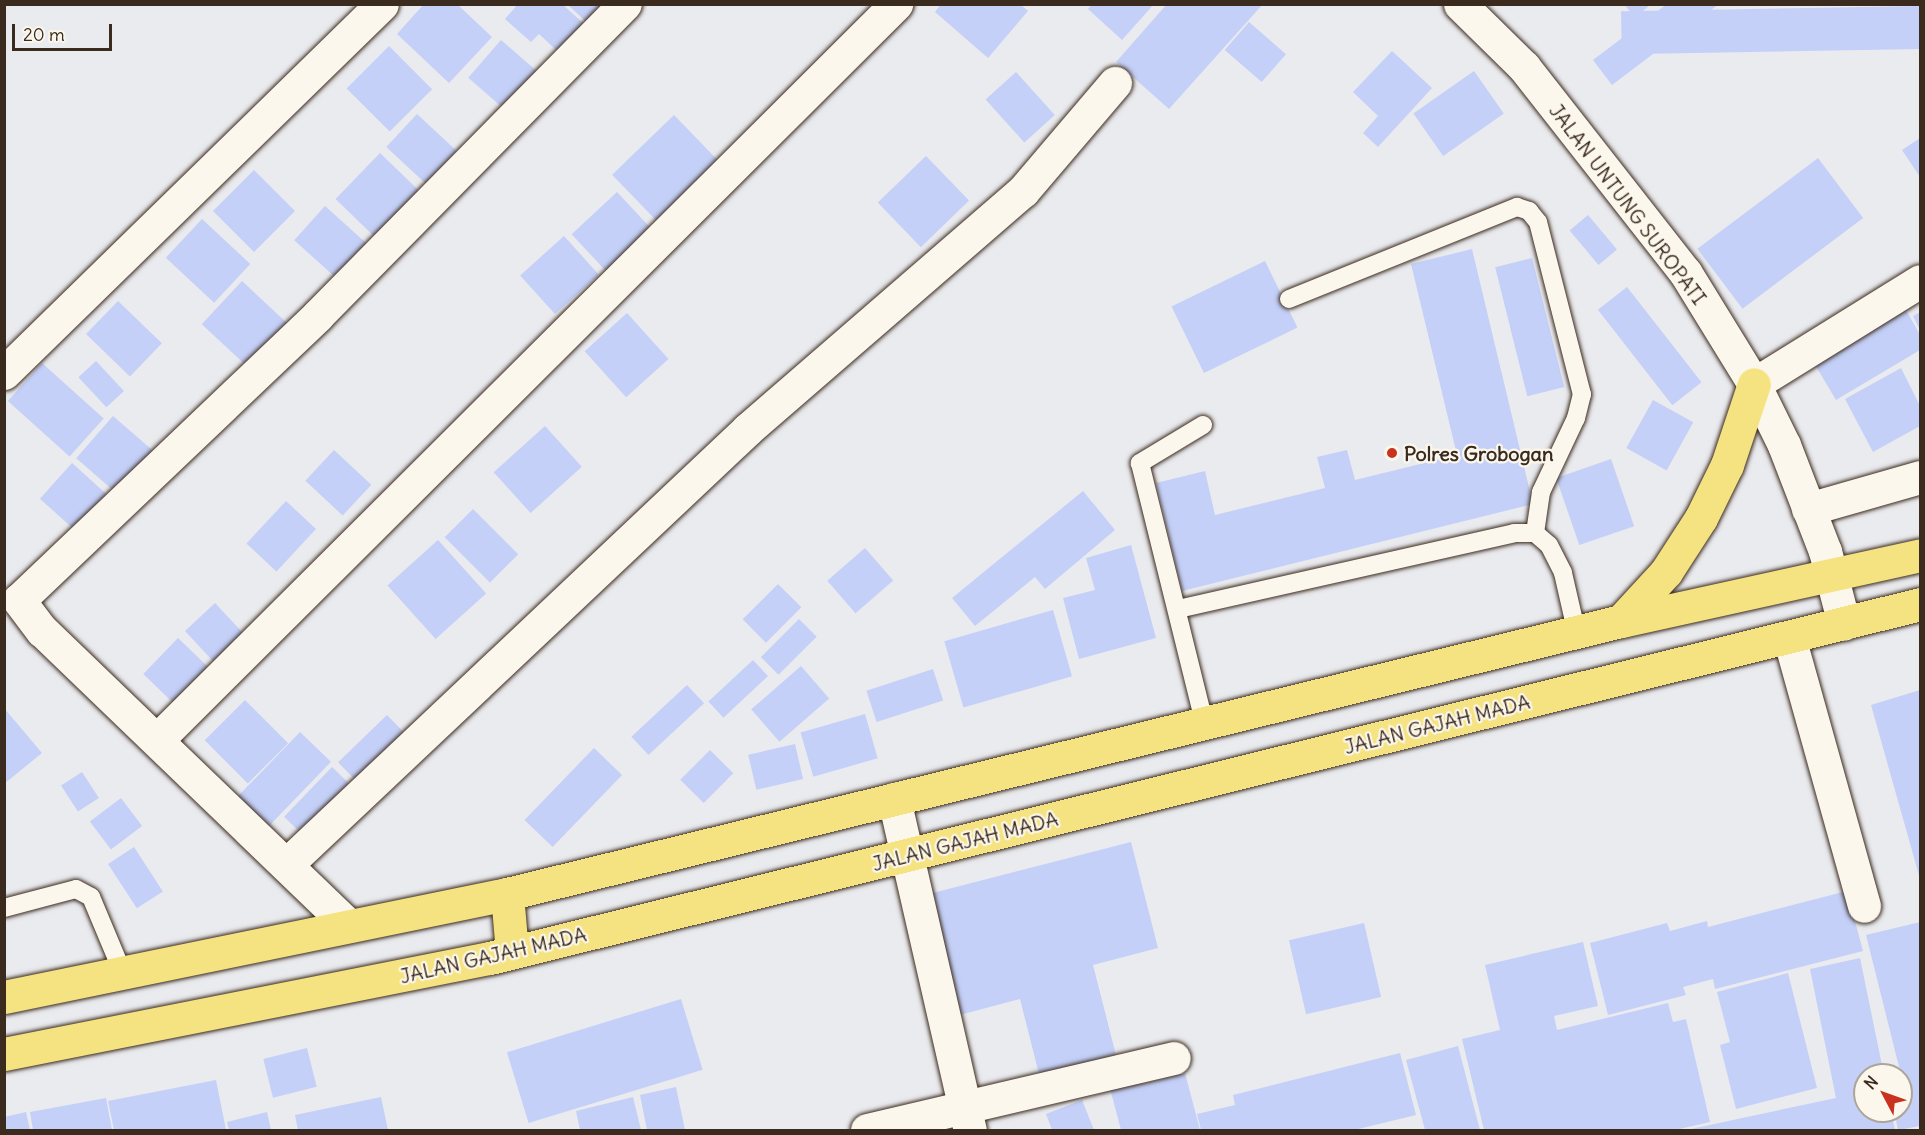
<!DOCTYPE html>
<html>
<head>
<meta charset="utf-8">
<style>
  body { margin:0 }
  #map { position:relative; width:1925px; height:1135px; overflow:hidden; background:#eaebef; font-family:Delius,sans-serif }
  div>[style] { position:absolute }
  .building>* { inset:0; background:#c4d0f7; transform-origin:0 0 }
  .roads { filter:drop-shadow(0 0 2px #3b2a1e) drop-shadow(0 0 2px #3b2a1e) }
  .service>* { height:18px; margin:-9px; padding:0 9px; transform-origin:9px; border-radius:9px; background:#fbf7ec }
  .minor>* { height:33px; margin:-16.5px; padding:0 16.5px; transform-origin:16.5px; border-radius:16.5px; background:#fbf7ec }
  .secondary>* { height:33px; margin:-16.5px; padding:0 16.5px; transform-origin:16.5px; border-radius:16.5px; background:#fbf7ec }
  .primary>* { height:33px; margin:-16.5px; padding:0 16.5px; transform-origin:16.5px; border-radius:16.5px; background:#f5e382 }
  .dots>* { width:16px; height:16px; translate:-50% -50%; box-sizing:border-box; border:3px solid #fbf7ec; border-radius:50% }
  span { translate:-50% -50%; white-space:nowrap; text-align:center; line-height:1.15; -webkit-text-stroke:4.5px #fbf7ec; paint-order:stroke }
  .street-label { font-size:20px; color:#3b2a1e }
  .poi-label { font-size:20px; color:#3b2a1e; font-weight:700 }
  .left { translate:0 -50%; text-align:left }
  .frame { position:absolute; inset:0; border:6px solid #3b2a1e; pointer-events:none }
  .north { position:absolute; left:1853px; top:1063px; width:60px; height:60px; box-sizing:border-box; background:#fbf7ec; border:2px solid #aea59a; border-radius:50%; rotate:311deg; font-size:16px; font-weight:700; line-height:24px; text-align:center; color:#3b2a1e }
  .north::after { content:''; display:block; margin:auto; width:21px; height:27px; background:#c8321e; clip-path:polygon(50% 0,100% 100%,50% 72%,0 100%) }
  .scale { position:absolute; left:12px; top:24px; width:100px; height:27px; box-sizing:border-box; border:3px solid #3b2a1e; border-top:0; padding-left:8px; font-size:18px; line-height:21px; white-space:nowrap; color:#3b2a1e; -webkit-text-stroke:4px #fbf7ec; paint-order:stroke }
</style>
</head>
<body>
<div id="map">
  <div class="building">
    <div style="clip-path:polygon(424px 4px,457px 4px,492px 37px,449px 83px,397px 34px)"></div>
    <div style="clip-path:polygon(518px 4px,562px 4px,593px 32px,567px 60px,539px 34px,531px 42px,505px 19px)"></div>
    <div style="clip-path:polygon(567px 4px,617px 4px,595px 30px)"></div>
    <div style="clip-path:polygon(941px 4px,1020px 4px,1028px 11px,988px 58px,935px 12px)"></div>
    <div style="clip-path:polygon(1092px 4px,1154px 4px,1122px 40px,1088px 9px)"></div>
    <div style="clip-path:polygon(1167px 4px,1263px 4px,1169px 109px,1116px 62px)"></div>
    <div style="clip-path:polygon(1624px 4px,1651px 4px,1635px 18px)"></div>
    <div style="clip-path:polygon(1667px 4px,1719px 4px,1612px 85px,1593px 60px)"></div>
    <div style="left:1919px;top:6px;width:43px;height:298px;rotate:89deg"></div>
    <div style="left:1249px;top:22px;width:49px;height:37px;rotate:41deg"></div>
    <div style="left:501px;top:40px;width:53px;height:50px;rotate:41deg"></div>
    <div style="left:389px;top:46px;width:61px;height:60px;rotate:45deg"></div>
    <div style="clip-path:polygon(1392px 51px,1432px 88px,1378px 147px,1363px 133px,1378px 116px,1353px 92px)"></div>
    <div style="left:1474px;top:71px;width:52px;height:74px;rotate:55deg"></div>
    <div style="left:1016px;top:72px;width:58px;height:41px;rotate:48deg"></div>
    <div style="left:417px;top:114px;width:54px;height:45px;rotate:43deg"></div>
    <div style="left:674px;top:115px;width:73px;height:86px;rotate:46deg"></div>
    <div style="clip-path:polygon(1920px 138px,1920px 177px,1902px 150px)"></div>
    <div style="left:380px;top:153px;width:59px;height:64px;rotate:44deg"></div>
    <div style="left:926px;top:156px;width:62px;height:67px;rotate:46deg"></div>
    <div style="left:1818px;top:158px;width:75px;height:151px;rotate:53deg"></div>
    <div style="left:254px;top:170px;width:58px;height:58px;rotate:45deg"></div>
    <div style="left:617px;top:192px;width:51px;height:62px;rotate:47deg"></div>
    <div style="left:325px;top:206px;width:62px;height:46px;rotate:42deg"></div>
    <div style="left:1588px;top:215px;width:45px;height:24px;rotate:50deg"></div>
    <div style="left:202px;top:219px;width:66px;height:53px;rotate:43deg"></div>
    <div style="left:564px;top:236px;width:52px;height:59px;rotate:48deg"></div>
    <div style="clip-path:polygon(1472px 249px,1533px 504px,1182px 591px,1156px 483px,1205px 471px,1215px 515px,1325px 488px,1317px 457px,1347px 450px,1355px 480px,1457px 455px,1411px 264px)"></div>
    <div style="left:1532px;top:258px;width:133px;height:38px;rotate:76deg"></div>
    <div style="left:1265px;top:261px;width:74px;height:104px;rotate:64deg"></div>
    <div style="left:242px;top:281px;width:67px;height:59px;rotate:43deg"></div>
    <div style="left:1627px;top:287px;width:121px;height:37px;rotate:52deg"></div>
    <div style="left:118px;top:301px;width:61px;height:46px;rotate:44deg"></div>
    <div style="clip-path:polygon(1905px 308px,1920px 335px,1920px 350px,1836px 400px,1814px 363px)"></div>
    <div style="clip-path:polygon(1920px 312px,1920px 330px,1913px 316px)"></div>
    <div style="left:627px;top:313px;width:62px;height:57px;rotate:48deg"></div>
    <div style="left:96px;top:361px;width:41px;height:24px;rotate:47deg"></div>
    <div style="left:42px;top:363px;width:83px;height:51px;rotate:42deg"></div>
    <div style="clip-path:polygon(1901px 368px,1920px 406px,1920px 426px,1873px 452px,1845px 399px)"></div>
    <div style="left:1653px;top:400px;width:46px;height:55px;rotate:29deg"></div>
    <div style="left:113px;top:416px;width:58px;height:56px;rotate:41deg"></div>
    <div style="left:545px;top:426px;width:55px;height:69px;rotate:48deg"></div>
    <div style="left:334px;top:450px;width:51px;height:42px;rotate:43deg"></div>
    <div style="left:1611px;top:459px;width:71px;height:58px;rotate:71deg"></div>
    <div style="left:72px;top:463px;width:57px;height:48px;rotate:42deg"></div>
    <div style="clip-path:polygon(1083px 491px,1115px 530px,1045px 589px,1035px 577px,975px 626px,952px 598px)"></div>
    <div style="left:286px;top:501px;width:41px;height:58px;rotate:43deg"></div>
    <div style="left:473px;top:509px;width:64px;height:40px;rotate:45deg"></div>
    <div style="left:438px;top:540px;width:72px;height:68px;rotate:48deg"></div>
    <div style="clip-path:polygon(1131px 545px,1156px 638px,1079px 659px,1063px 598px,1095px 590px,1086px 558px)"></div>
    <div style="left:865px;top:548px;width:43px;height:50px;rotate:49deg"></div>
    <div style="left:778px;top:584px;width:33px;height:50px;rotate:45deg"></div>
    <div style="left:215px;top:603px;width:52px;height:41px;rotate:47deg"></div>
    <div style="left:1053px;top:610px;width:69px;height:113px;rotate:74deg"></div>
    <div style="left:799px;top:619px;width:25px;height:54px;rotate:45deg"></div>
    <div style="left:178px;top:638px;width:53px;height:50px;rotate:44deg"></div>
    <div style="left:753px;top:660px;width:22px;height:61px;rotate:47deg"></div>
    <div style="left:801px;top:666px;width:43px;height:66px;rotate:49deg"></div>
    <div style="left:933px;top:669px;width:33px;height:70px;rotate:72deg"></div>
    <div style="left:687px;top:685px;width:25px;height:76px;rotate:47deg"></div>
    <div style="clip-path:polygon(1920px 690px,1920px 879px,1871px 705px)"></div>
    <div style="left:245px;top:700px;width:61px;height:57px;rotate:45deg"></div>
    <div style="clip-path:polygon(4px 708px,42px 753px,4px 784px)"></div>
    <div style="left:865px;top:714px;width:46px;height:67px;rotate:74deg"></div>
    <div style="left:387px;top:715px;width:29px;height:68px;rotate:46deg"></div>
    <div style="left:300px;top:732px;width:43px;height:94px;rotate:44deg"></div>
    <div style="left:795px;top:744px;width:36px;height:48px;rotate:77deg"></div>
    <div style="left:594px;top:748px;width:39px;height:100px;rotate:44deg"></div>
    <div style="left:710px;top:750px;width:33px;height:42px;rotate:45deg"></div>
    <div style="left:332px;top:767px;width:33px;height:69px;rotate:44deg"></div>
    <div style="left:82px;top:772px;width:31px;height:25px;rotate:57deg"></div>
    <div style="left:121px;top:798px;width:35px;height:39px;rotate:53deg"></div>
    <div style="clip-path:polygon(1131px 842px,1158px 948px,1093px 965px,1118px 1063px,1041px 1082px,1020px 999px,952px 1017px,921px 896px)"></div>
    <div style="left:134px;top:847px;width:53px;height:31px;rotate:57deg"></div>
    <div style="clip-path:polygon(1847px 891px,1863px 951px,1715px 989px,1713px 979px,1683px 987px,1686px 995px,1608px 1015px,1590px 943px,1667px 923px,1670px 931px,1707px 921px,1708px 927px)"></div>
    <div style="clip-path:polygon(1920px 922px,1920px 1126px,1898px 1130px,1894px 1111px,1901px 1111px,1901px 1075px,1866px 935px)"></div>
    <div style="left:1364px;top:923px;width:76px;height:77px;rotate:77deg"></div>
    <div style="clip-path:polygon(1583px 942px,1598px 1006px,1554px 1016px,1557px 1030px,1668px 1003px,1673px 1022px,1686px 1019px,1710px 1122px,1675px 1130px,1484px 1130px,1462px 1039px,1500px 1030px,1485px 965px)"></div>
    <div style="clip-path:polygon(1860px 958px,1884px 1075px,1865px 1075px,1865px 1111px,1891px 1111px,1895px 1130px,1686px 1130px,1836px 1098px,1810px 969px)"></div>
    <div style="clip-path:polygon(1788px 973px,1817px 1088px,1736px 1109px,1720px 1045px,1730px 1042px,1717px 992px)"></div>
    <div style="left:681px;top:999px;width:74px;height:182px;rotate:73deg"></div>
    <div style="clip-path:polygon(1458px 1046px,1480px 1130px,1425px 1130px,1406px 1060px)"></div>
    <div style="left:307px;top:1048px;width:40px;height:45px;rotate:76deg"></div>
    <div style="clip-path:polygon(1400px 1053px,1416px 1115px,1354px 1130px,1201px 1130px,1197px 1114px,1235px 1105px,1233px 1095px)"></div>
    <div style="clip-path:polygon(1140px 1072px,1143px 1084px,1185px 1073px,1200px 1130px,1121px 1130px,1108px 1081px)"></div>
    <div style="clip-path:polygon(216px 1080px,226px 1130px,114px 1130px,108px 1101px)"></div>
    <div style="clip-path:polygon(676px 1087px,685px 1130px,647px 1130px,640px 1095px)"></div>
    <div style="clip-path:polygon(381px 1097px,388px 1130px,298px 1130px,295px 1115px)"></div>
    <div style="clip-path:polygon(633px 1097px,641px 1130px,580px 1130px,576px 1111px)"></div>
    <div style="clip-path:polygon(106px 1098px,112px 1130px,33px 1130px,30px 1112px)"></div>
    <div style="clip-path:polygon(1082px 1100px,1094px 1130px,1052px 1130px,1046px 1114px)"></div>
    <div style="clip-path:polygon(26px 1112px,30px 1130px,4px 1130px,4px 1117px)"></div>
    <div style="clip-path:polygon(267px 1112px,271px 1130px,229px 1130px,227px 1122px)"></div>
  </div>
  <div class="roads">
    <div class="service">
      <div style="left:1289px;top:299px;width:246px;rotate:-22deg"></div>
      <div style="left:1517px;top:207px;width:13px;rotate:18deg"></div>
      <div style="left:1529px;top:211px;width:14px;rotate:51deg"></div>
      <div style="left:1538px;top:222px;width:178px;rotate:75.7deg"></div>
      <div style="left:1582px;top:394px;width:25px;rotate:104deg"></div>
      <div style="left:1576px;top:418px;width:82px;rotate:115.3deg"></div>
      <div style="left:1541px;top:492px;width:41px;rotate:98.3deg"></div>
      <div style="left:1203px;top:425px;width:74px;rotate:148.9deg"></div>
      <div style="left:1140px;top:463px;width:267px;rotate:76.1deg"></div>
      <div style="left:1178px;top:609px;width:344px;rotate:-12.7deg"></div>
      <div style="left:1514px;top:533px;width:21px"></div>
      <div style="left:1535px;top:533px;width:18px;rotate:41deg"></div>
      <div style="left:1549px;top:545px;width:31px;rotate:63deg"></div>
      <div style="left:1563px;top:573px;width:63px;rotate:77.1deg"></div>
      <div style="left:4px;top:908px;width:74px;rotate:-14.8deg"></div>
      <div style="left:76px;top:889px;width:17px;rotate:28deg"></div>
      <div style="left:91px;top:897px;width:80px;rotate:67.3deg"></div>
    </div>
    <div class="minor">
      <div style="left:4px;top:373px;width:528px;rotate:-44.31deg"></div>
      <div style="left:1754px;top:384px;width:195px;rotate:-31.8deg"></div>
      <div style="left:1808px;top:509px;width:116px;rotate:-15.9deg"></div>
      <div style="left:1789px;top:637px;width:279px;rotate:74.4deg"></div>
      <div style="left:158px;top:739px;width:1042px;rotate:-44.88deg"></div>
      <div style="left:894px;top:799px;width:340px;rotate:77.1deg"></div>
      <div style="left:286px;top:865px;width:635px;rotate:-43.34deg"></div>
      <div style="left:748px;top:429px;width:364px;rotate:-40.9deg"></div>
      <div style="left:1023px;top:191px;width:142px;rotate:-49.6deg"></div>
      <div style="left:347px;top:924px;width:423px;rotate:-136.1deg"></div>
      <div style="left:42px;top:631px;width:39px;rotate:-127deg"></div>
      <div style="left:19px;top:600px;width:413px;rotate:-43.6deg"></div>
      <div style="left:318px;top:315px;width:437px;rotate:-45.4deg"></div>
      <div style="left:867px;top:1130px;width:315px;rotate:-13.2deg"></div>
    </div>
    <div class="secondary">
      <div style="left:1460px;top:4px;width:90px;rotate:44.5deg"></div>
      <div style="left:1524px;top:67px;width:261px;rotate:51.9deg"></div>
      <div style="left:1685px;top:272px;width:132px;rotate:58.4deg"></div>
      <div style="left:1754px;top:384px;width:68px;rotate:63.8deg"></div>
      <div style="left:1784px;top:445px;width:114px;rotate:68.9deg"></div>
      <div style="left:1825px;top:551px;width:75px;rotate:75.4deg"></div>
    </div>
    <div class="primary">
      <div style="left:1621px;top:621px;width:67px;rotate:-47.4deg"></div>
      <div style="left:1666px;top:572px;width:64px;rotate:-57.1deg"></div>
      <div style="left:1701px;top:518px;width:59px;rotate:-63.9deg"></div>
      <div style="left:1727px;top:465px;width:85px;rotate:-71.6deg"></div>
      <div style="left:507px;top:894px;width:58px;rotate:85.1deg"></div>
      <div style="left:4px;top:997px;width:513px;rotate:-11.57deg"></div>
      <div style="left:507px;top:894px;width:1147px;rotate:-13.77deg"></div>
      <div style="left:1621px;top:621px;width:306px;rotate:-12.4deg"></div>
      <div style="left:4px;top:1054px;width:495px;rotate:-11.2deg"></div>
      <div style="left:490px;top:958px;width:1473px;rotate:-13.9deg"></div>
    </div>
  </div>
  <div class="dots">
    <div style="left:1392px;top:453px;background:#c8321e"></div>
  </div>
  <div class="street-label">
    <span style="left:1628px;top:204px;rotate:53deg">JALAN UNTUNG SUROPATI</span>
    <span style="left:1437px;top:724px;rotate:-14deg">JALAN GAJAH MADA</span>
    <span style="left:965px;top:841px;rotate:-14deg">JALAN GAJAH MADA</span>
    <span style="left:493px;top:955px;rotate:-13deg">JALAN GAJAH MADA</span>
  </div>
  <div class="poi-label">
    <span class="left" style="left:1404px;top:453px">Polres Grobogan</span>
  </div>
  <div class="frame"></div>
  <div class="north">N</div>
  <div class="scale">20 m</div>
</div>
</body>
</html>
